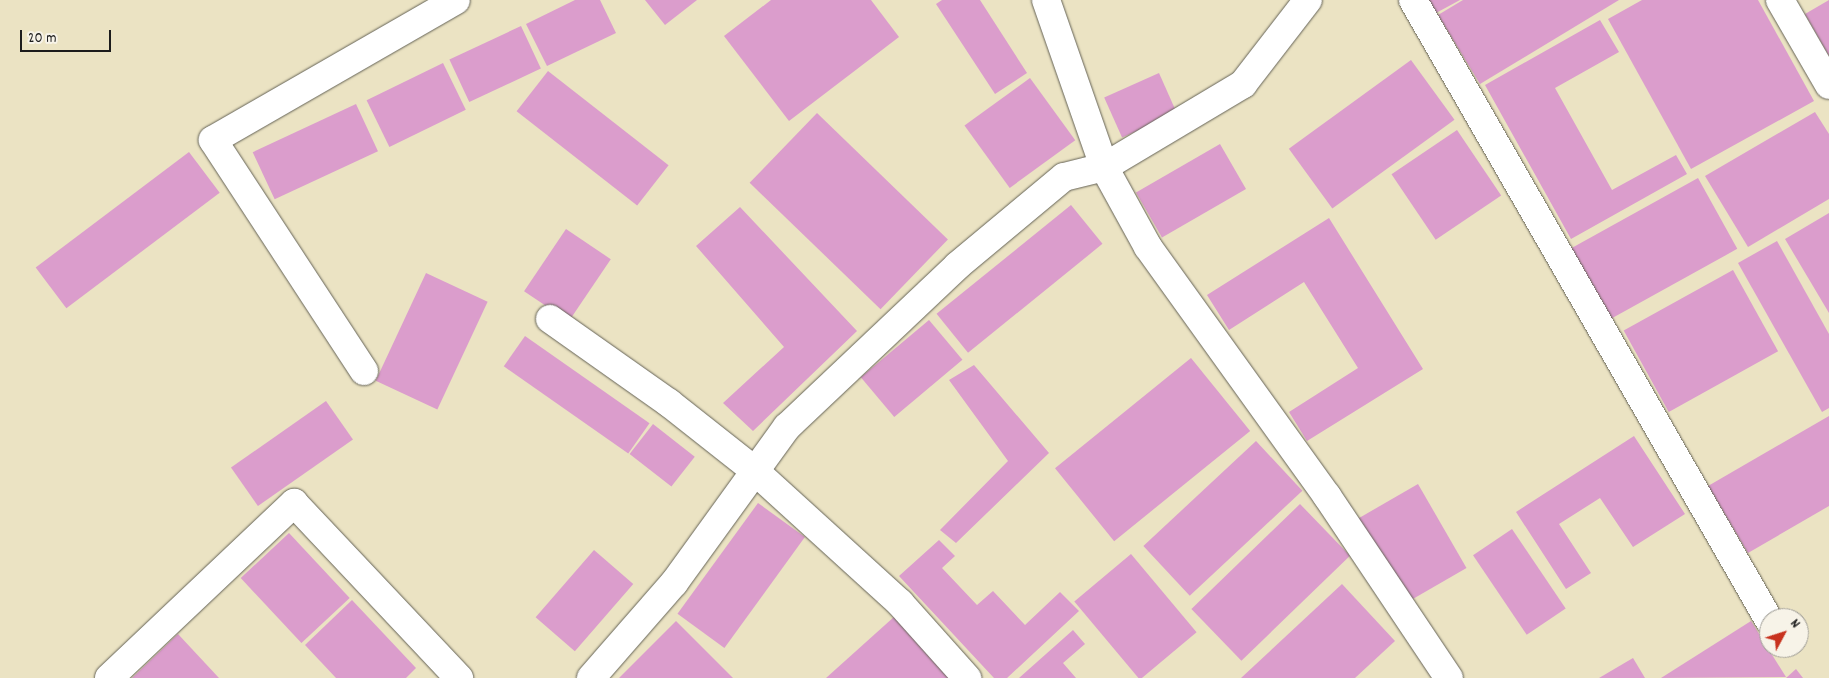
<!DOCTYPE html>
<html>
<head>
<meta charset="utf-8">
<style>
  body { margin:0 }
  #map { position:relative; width:1829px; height:678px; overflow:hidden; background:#ebe3c3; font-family:Dekko,sans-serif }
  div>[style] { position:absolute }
  .building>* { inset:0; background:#db9dcc; transform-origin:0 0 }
  .roads { filter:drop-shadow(0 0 1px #646256) drop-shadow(0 0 1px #646256) }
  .street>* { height:28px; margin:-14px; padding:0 14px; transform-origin:14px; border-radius:14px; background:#fff }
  span { translate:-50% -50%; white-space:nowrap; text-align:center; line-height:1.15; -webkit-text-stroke:4px #f7f3e8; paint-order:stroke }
  .north { position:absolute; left:1759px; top:608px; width:50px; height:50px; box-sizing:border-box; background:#f7f3e8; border:1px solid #9f9d96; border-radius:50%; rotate:50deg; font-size:14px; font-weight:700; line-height:20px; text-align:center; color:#1c1c1c }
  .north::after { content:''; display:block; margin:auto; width:18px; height:22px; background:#c8321e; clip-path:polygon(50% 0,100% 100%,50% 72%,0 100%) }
  .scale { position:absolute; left:20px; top:30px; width:91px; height:22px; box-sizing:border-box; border:2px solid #1c1c1c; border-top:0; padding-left:6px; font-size:15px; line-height:18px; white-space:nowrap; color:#1c1c1c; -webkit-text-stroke:4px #f7f3e8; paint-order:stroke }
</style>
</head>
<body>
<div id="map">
  <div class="building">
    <div style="clip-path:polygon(575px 0,600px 0,616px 33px,547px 66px,526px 24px)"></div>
    <div style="clip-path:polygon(645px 0,697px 0,665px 25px)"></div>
    <div style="clip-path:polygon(771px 0,871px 0,899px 37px,789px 121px,724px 36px)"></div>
    <div style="clip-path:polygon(942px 0,980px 0,1027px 73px,995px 94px,936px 4px)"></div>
    <div style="clip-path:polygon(1428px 0,1460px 0,1436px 13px)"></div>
    <div style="clip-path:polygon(1463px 0,1619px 0,1480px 84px,1438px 15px)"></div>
    <div style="clip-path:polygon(1642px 0,1758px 0,1814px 101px,1691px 169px,1608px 19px)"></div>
    <div style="clip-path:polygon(1829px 0,1829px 56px,1805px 14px)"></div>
    <div style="clip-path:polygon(1600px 20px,1619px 52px,1555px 88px,1612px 190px,1676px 155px,1687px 174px,1571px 239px,1485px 85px)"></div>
    <div style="left:521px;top:26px;width:47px;height:79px;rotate:65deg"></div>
    <div style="left:1411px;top:60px;width:74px;height:151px;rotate:54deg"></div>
    <div style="left:443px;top:63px;width:52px;height:85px;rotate:64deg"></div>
    <div style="left:548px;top:71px;width:153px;height:51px;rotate:38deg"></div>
    <div style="left:1159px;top:73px;width:44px;height:60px;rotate:66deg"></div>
    <div style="left:1030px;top:78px;width:77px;height:81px;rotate:54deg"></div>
    <div style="left:356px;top:104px;width:52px;height:114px;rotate:65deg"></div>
    <div style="clip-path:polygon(1815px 112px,1829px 134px,1829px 199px,1748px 247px,1705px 176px)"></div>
    <div style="left:817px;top:113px;width:182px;height:97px;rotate:44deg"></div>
    <div style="left:1457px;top:130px;width:79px;height:79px;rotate:56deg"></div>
    <div style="left:1220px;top:144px;width:52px;height:97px;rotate:60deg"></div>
    <div style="left:189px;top:152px;width:51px;height:192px;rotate:53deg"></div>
    <div style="left:1698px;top:178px;width:81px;height:148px;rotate:61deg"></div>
    <div style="left:1071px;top:205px;width:50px;height:173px;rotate:51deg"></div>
    <div style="clip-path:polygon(740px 207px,857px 331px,753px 431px,723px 403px,784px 347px,696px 246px)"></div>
    <div style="clip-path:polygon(1829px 213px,1829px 313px,1785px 239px)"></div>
    <div style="clip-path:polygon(1329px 218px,1423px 369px,1307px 441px,1289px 412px,1358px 368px,1304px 282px,1229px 330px,1207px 295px)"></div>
    <div style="left:566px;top:229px;width:54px;height:75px;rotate:34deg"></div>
    <div style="clip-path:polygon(1777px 241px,1829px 334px,1829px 408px,1822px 412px,1738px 263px)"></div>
    <div style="left:1733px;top:270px;width:93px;height:125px;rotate:61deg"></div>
    <div style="left:426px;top:273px;width:68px;height:119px;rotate:25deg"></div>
    <div style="left:929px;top:320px;width:52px;height:89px;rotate:50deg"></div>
    <div style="left:525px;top:336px;width:152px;height:37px;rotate:35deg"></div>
    <div style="left:1191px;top:358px;width:94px;height:175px;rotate:51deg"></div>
    <div style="clip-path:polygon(974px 365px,1049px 453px,956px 543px,940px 530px,1008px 461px,949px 380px)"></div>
    <div style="left:326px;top:401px;width:47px;height:116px;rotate:55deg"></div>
    <div style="clip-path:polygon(1829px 416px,1829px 506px,1748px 553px,1708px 486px)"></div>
    <div style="left:653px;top:424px;width:53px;height:38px;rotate:38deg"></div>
    <div style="clip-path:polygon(1634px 436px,1685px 514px,1633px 547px,1600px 498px,1559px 524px,1591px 573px,1566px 589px,1516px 512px)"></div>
    <div style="left:1256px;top:441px;width:68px;height:154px;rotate:47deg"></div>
    <div style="left:1418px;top:484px;width:97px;height:70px;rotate:60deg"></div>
    <div style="left:758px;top:503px;width:58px;height:137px;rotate:36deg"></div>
    <div style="left:1300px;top:504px;width:72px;height:151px;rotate:46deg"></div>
    <div style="left:1512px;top:529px;width:96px;height:47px;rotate:56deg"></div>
    <div style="left:289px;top:533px;width:89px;height:66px;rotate:47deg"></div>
    <div style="clip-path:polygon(939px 540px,955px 556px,942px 568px,977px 605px,993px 591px,1025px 625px,1060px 592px,1079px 611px,1007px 678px,994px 678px,899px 576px)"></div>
    <div style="left:594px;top:550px;width:52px;height:89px;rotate:41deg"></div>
    <div style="left:1131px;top:554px;width:102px;height:74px;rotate:50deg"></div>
    <div style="clip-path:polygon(1342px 584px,1395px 641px,1355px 678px,1241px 678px)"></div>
    <div style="clip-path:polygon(352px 600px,416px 668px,406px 678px,336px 678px,305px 645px)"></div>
    <div style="clip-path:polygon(895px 616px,951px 678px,826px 678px)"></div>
    <div style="clip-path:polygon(676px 621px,733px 678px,619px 678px)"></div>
    <div style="clip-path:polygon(1751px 621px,1786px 677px,1661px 678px)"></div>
    <div style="clip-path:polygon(1073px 630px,1085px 644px,1063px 663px,1076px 678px,1019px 678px)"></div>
    <div style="clip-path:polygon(178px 634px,219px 678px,132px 678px)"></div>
    <div style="clip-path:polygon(1633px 658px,1645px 678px,1599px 678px)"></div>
    <div style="clip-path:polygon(1796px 669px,1803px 678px,1786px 678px)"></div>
  </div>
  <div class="roads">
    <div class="street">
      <div style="left:1046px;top:0;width:177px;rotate:70.8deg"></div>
      <div style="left:1104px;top:167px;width:91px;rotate:61.2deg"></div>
      <div style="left:1148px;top:247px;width:307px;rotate:54.3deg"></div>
      <div style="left:1327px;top:496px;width:219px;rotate:56.2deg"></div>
      <div style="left:1413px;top:0;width:715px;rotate:60.14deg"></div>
      <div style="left:1780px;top:0;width:98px;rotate:60deg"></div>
      <div style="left:550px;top:319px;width:146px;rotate:35.2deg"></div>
      <div style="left:669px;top:403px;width:110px;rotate:38.3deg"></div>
      <div style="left:755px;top:471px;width:196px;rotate:42.3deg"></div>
      <div style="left:900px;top:603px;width:101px;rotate:48.2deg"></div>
      <div style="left:364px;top:371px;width:276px;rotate:-123.2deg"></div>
      <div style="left:213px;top:140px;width:280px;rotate:-29.9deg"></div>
      <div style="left:109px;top:678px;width:255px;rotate:-43.4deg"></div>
      <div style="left:294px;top:503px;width:241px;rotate:46.7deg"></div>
      <div style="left:591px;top:678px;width:126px;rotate:-48.9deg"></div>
      <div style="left:674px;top:583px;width:193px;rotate:-54.1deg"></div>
      <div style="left:787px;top:427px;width:234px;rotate:-43.4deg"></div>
      <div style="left:957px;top:266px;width:139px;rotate:-39.8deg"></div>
      <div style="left:1064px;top:177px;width:41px;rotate:-14deg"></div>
      <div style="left:1104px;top:167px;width:162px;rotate:-30.8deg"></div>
      <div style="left:1243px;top:84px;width:106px;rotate:-52.3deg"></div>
    </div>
  </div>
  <div class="north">N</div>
  <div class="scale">20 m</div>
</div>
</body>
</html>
